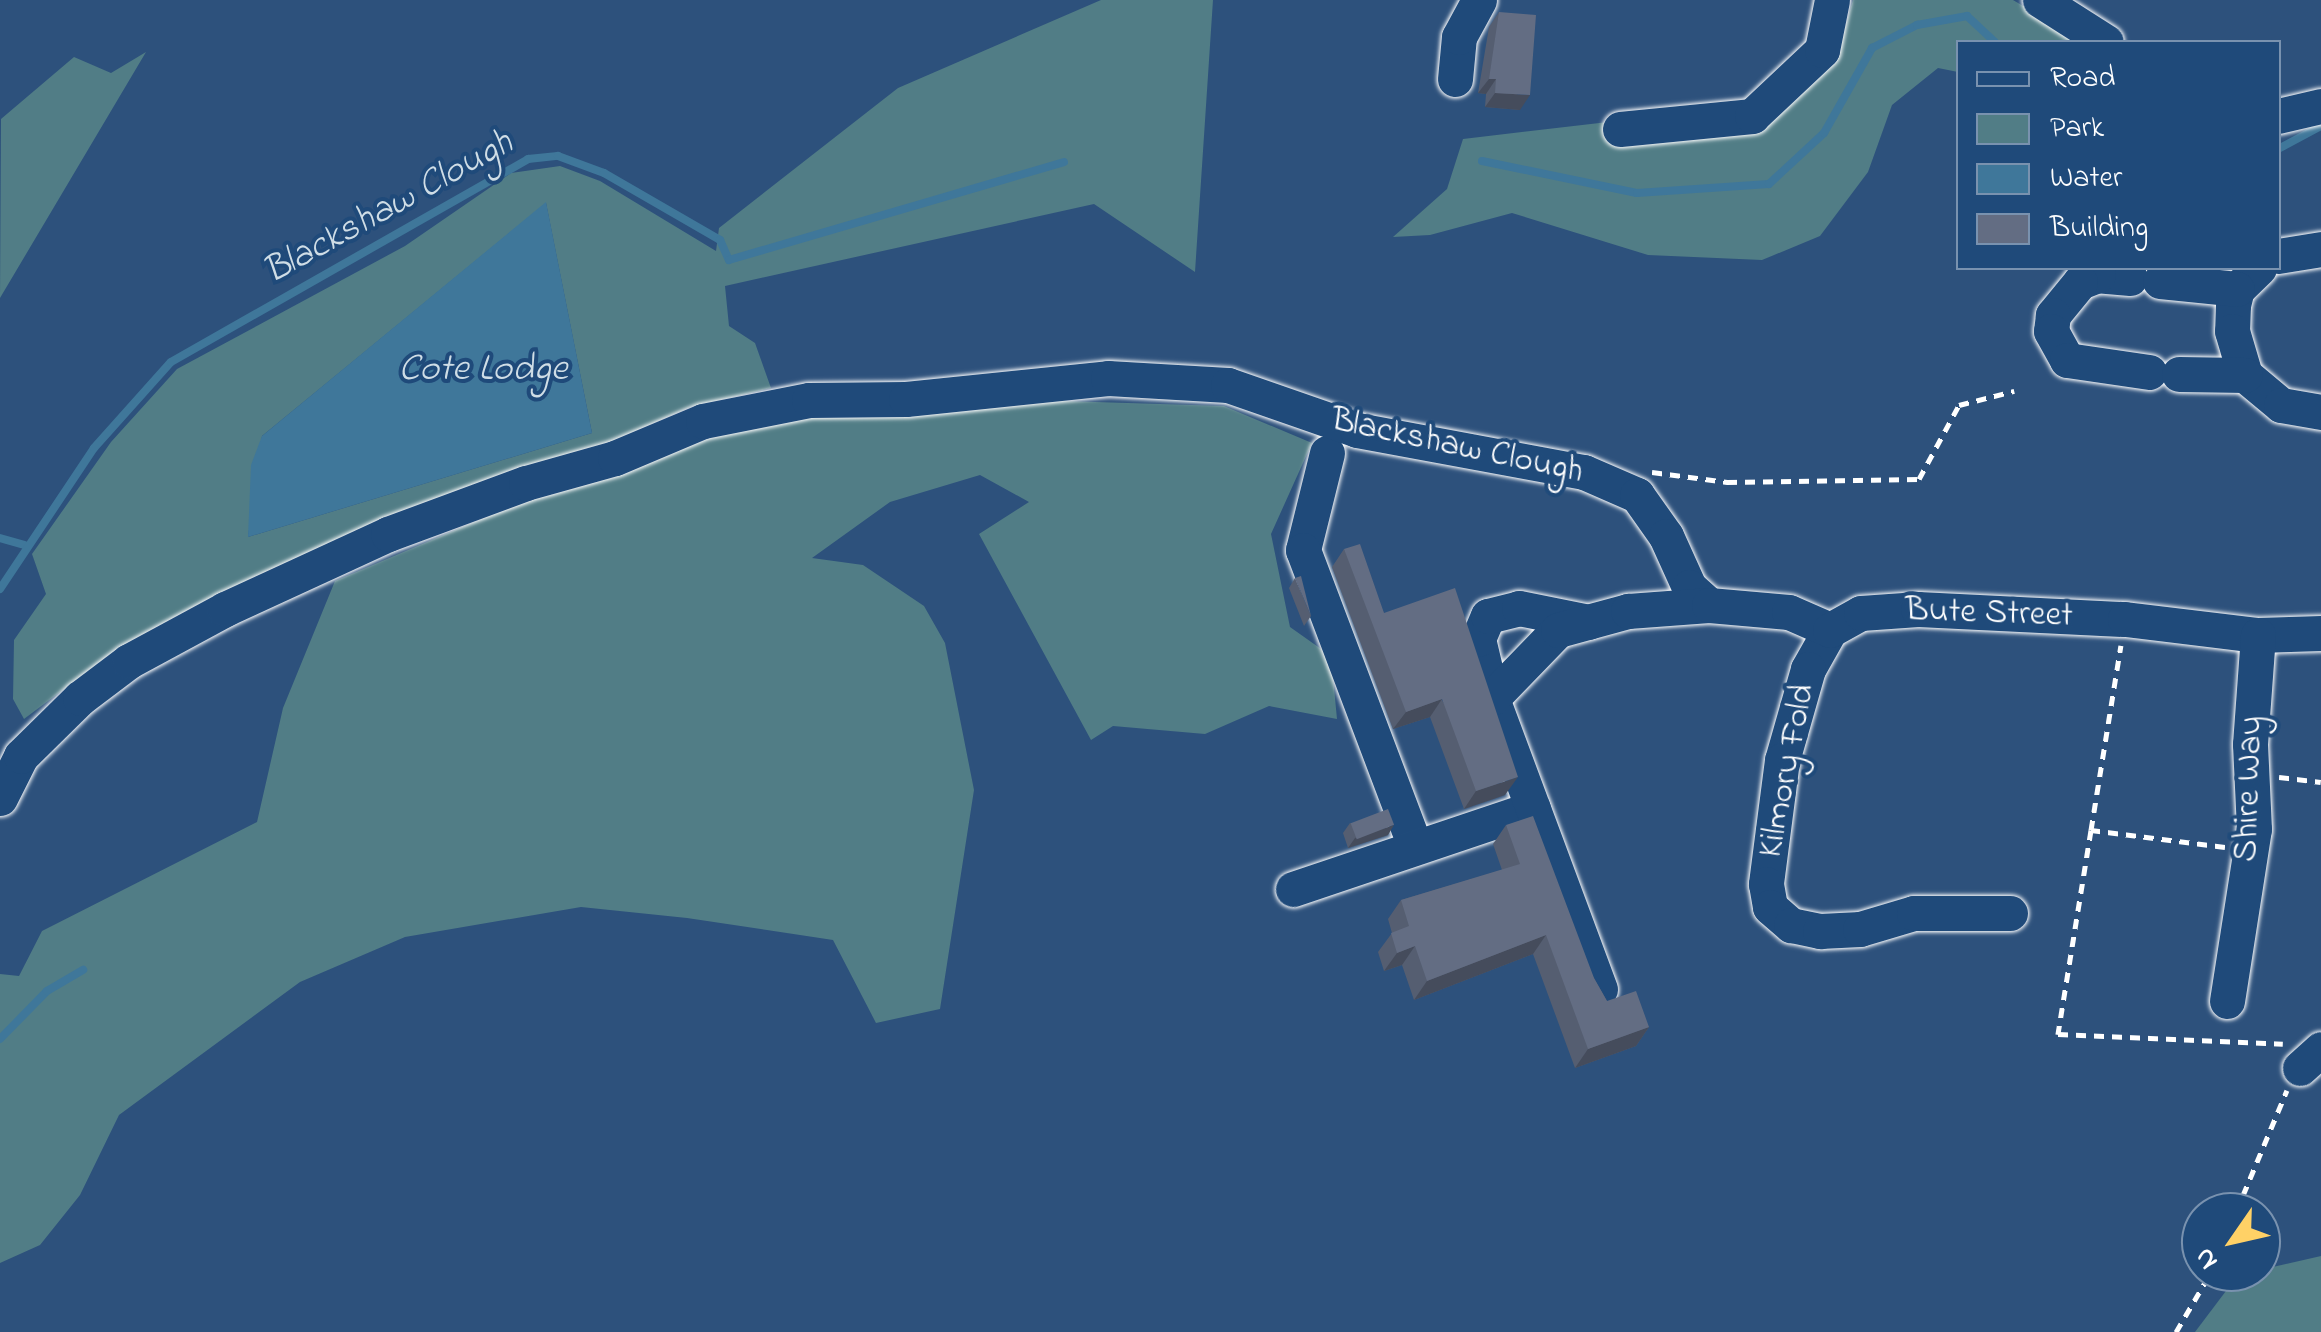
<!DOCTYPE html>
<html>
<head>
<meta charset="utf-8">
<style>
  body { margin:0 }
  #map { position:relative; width:2321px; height:1332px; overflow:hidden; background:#2d517c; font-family:"Indie Flower",sans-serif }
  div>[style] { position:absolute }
  .green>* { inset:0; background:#517d86 }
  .water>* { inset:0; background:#3f779a }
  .stream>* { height:8px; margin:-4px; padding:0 4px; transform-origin:4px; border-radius:4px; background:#3f779a }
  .path>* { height:5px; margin-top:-2.5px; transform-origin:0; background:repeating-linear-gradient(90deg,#fff 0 10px,transparent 0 18px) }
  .roads { filter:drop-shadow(0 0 2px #fff) drop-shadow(0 0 2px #fff) }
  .minor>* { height:35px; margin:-17.5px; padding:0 17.5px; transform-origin:17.5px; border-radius:17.5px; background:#1f4a7a }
  .wall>* { inset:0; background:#555e71 }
  .shaded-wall>* { inset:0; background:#454c5c }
  .building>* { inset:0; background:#636d83; transform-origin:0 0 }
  span { translate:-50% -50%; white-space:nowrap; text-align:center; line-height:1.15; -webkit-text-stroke:8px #1f4a7a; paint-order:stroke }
  .street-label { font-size:35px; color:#fff }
  .water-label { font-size:38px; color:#cfdde6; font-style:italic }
  .legend { position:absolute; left:1956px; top:40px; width:325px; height:230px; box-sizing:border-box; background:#1f4a7a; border:2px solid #7992af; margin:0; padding:12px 18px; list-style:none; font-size:30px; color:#fff }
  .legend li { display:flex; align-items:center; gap:20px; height:50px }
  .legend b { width:50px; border:2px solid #7992af }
  .north { position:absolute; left:2181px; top:1192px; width:100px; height:100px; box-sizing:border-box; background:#1f4a7a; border:2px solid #7992af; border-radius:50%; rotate:236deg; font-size:28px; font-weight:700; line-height:40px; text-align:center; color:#fff }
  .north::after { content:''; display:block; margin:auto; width:35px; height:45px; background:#ffd166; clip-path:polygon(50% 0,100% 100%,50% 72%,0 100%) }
</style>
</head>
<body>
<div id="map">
  <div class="green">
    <div style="clip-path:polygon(evenodd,1101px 0,1213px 0,1195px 272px,1094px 204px,725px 286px,729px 326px,755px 343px,771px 388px,690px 407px,84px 674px,24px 719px,13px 699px,14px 640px,46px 594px,32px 554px,111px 442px,177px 369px,405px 246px,511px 173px,560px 166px,600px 181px,716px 251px,719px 228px,898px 88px,1101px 0,546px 203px,592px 433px,248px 537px,262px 436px,546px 203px)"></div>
    <div style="clip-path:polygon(1853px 0,2013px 0,2084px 42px,1958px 42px,1958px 72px,1938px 68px,1892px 105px,1868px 172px,1820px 236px,1762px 260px,1648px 255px,1512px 213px,1430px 235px,1393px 237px,1447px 189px,1463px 139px,1608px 122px,1760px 125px,1836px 59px)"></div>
    <div style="clip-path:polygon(146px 52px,0 298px,1px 119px,74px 57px,111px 73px)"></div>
    <div style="clip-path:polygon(1063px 401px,1224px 406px,1312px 443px,1271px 534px,1290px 627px,1331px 656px,1337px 719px,1269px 706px,1205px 734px,1113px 726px,1091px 740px,979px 534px,1029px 502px,980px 475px,890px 502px,812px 558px,863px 565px,924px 606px,945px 643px,974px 790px,940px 1009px,876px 1023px,833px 940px,687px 918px,581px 907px,405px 937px,300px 982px,119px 1115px,80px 1195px,40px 1245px,0 1263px,0 974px,19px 976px,42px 931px,257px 822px,283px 708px,335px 581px,519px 503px,776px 416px)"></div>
    <div style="clip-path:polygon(2321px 1256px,2321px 1332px,2195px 1332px,2238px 1275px)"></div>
  </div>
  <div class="water">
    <div style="clip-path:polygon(546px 202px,592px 433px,248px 537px,251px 465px,262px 436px)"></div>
  </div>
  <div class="stream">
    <div style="left:2278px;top:149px;width:49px;rotate:-28.1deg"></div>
    <div style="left:1482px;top:161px;width:158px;rotate:11.7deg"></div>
    <div style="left:1637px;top:193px;width:132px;rotate:-3.9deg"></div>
    <div style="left:1769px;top:184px;width:75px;rotate:-42.8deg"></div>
    <div style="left:1824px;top:133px;width:98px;rotate:-60.5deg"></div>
    <div style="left:1872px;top:48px;width:51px;rotate:-27.1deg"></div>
    <div style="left:1917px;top:25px;width:51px;rotate:-10.2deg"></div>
    <div style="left:1967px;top:16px;width:38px;rotate:43deg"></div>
    <div style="left:0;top:538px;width:25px;rotate:16deg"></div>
    <div style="left:0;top:589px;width:169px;rotate:-56.3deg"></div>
    <div style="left:94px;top:448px;width:115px;rotate:-48.2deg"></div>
    <div style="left:171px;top:362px;width:411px;rotate:-29.6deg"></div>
    <div style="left:528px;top:159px;width:30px;rotate:-6deg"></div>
    <div style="left:558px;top:156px;width:49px;rotate:20.3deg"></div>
    <div style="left:604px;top:173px;width:134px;rotate:30deg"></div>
    <div style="left:720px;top:240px;width:22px;rotate:66deg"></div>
    <div style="left:729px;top:260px;width:349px;rotate:-16.3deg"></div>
    <div style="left:0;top:1039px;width:67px;rotate:-45.6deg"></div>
    <div style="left:47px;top:991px;width:42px;rotate:-30.3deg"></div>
  </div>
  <div class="path">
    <div style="left:1652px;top:472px;width:76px;rotate:7.6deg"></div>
    <div style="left:1727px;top:482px;width:192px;rotate:-0.9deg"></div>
    <div style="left:1919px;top:479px;width:84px;rotate:-61.6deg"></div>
    <div style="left:1959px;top:405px;width:57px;rotate:-14.3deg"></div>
    <div style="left:2279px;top:777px;width:42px;rotate:6.8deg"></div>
    <div style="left:2091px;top:830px;width:187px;rotate:-80.8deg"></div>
    <div style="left:2225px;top:847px;width:135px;rotate:-172.8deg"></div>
    <div style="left:2091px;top:830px;width:207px;rotate:99.2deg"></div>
    <div style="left:2058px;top:1034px;width:225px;rotate:2.5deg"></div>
    <div style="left:2236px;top:1212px;width:132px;rotate:-67.3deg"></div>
    <div style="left:2176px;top:1332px;width:69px;rotate:-59.7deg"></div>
  </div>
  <div class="roads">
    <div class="minor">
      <div style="left:2040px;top:0;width:78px;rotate:32.5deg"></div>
      <div style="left:1455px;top:79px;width:42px;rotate:-84.6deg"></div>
      <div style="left:1459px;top:37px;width:42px;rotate:-61.6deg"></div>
      <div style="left:2278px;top:116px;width:44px;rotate:-13.1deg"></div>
      <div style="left:1620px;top:129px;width:133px;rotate:-5.6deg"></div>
      <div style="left:1752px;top:116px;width:96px;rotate:-43.3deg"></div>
      <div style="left:1822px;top:50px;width:51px;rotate:-78.7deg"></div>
      <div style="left:2278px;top:256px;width:44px;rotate:-9.2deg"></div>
      <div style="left:2259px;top:268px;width:30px;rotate:136deg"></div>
      <div style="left:2237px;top:289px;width:16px;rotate:104deg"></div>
      <div style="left:2233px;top:305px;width:26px;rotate:92deg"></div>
      <div style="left:2232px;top:331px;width:46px;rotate:73.5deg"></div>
      <div style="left:2245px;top:375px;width:47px;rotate:39.8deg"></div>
      <div style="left:2281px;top:405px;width:41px;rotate:9.9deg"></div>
      <div style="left:2130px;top:278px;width:32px;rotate:-175deg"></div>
      <div style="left:2098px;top:275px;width:19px;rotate:159deg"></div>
      <div style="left:2080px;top:282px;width:43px;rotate:129.3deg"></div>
      <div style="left:2053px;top:315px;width:16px;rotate:97deg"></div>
      <div style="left:2051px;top:331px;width:33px;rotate:61deg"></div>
      <div style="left:2067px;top:360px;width:83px;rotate:8.3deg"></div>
      <div style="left:2160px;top:281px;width:77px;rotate:5.9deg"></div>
      <div style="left:2179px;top:374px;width:66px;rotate:0.9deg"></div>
      <div style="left:1327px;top:453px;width:100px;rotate:103.9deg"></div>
      <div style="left:1303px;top:550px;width:317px;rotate:69.3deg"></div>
      <div style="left:1830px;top:630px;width:45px;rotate:119.4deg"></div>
      <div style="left:1808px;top:669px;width:95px;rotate:105.9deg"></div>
      <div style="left:1782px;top:760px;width:125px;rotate:97.4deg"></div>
      <div style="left:1766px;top:884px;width:23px;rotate:80deg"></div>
      <div style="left:1770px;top:907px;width:28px;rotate:41deg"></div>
      <div style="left:1791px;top:925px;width:30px;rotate:12deg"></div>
      <div style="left:1820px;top:931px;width:40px;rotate:-2.9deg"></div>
      <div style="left:1860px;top:929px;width:56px;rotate:-16.5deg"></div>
      <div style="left:1914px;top:913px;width:96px"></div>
      <div style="left:1492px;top:698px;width:61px;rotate:-103.3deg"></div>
      <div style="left:1478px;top:639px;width:25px;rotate:-67deg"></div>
      <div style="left:1488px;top:616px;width:32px;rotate:-14deg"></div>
      <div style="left:1519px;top:608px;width:71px;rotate:11.3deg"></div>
      <div style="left:0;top:798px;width:47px;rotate:-63.4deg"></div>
      <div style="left:21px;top:756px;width:83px;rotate:-44.5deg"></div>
      <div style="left:80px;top:698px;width:61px;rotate:-37.1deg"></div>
      <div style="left:129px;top:661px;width:109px;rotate:-28.4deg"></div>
      <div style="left:225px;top:609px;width:179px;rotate:-24.7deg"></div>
      <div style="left:388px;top:534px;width:147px;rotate:-20.3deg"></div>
      <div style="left:526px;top:483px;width:92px;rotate:-15.7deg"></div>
      <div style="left:615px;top:458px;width:95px;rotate:-22.8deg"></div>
      <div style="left:703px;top:421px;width:108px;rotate:-11.2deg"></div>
      <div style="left:809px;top:400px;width:97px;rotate:-0.6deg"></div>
      <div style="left:906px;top:399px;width:203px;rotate:-5.9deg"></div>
      <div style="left:1108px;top:378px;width:120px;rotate:3.3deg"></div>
      <div style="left:1228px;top:385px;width:137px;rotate:19.2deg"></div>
      <div style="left:1357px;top:430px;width:231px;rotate:10.5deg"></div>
      <div style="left:1584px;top:472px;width:58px;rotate:23.5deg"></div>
      <div style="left:1637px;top:495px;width:50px;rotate:54.7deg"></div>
      <div style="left:1666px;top:536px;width:56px;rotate:65.7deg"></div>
      <div style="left:1689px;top:587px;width:27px;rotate:42deg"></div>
      <div style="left:1293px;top:889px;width:253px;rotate:-18.6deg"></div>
      <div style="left:1600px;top:989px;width:310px;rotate:-110.4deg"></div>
      <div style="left:1492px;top:698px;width:95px;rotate:-45.9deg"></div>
      <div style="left:1558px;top:630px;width:73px;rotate:-15.2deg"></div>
      <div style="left:1628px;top:611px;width:81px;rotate:-4.2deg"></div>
      <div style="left:1709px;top:605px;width:80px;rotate:5deg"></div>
      <div style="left:1789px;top:612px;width:45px;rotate:23.7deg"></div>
      <div style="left:1830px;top:630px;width:35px;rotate:-29deg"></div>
      <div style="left:1861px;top:613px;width:57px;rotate:-4deg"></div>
      <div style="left:1918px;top:609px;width:207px;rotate:2.8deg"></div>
      <div style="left:2125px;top:619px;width:134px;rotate:6.9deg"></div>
      <div style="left:2258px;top:635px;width:63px;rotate:-1.8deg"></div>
      <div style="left:2227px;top:1001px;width:174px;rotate:-81.1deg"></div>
      <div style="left:2254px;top:829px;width:85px;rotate:-92.7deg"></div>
      <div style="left:2250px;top:744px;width:109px;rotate:-85.8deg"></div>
      <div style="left:2300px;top:1068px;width:28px;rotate:-42deg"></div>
    </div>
  </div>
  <div class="wall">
    <div style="clip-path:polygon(1499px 12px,1520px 110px,1485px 107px,1486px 94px,1478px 93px,1489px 27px)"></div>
    <div style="clip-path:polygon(1344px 549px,1384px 613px,1505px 795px,1464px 809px,1430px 717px,1393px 729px,1332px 567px)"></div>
    <div style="clip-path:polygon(1295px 578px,1311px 616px,1304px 626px,1289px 588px)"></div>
    <div style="clip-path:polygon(1350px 823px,1388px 835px,1348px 848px,1343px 833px)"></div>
    <div style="clip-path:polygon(1506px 825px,1607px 1001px,1649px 1027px,1636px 1046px,1575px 1068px,1533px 954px,1414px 1000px,1402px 965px,1384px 971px,1378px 952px,1392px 933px,1388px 919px,1401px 900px,1502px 870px,1493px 844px)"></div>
  </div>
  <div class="shaded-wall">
    <div style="clip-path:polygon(1489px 79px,1496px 79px,1486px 94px,1478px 93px)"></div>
    <div style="clip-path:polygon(1495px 93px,1530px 95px,1520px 110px,1485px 107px)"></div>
    <div style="clip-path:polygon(1442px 699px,1430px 717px,1393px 729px,1406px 712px)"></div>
    <div style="clip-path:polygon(1518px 777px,1505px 795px,1464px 809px,1476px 791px)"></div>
    <div style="clip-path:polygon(1394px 825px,1388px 835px,1348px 848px,1355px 838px)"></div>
    <div style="clip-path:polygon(1546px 935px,1533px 954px,1414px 1000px,1427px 981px)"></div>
    <div style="clip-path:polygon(1415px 946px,1402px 965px,1384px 971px,1397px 953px)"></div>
    <div style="clip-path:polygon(1649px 1027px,1636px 1046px,1575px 1068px,1588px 1049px)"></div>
  </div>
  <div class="building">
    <div style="clip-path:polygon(1499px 12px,1536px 15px,1530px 95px,1495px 93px,1496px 79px,1489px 79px)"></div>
    <div style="clip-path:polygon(1360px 544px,1384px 613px,1455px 588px,1518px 777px,1476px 791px,1442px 699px,1406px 712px,1344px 549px)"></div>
    <div style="clip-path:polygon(1301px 576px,1311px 616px,1295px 578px)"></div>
    <div style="left:1388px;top:809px;width:17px;height:40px;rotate:69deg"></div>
    <div style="clip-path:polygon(1533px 816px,1594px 978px,1607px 1001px,1636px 991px,1649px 1027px,1588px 1049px,1546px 935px,1427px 981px,1415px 946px,1397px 953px,1391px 933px,1409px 926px,1401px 900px,1520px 864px,1506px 825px)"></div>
  </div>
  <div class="street-label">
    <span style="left:1457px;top:447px;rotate:12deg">Blackshaw Clough</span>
    <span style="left:1989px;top:614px;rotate:2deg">Bute Street</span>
    <span style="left:1788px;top:771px;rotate:-79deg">Kilmory Fold</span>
    <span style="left:2250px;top:789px;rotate:-88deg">Shire Way</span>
  </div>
  <div class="water-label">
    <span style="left:389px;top:209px;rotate:-29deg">Blackshaw Clough</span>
    <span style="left:483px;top:371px">Cote Lodge</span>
  </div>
  <ul class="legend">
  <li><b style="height:12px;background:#1f4a7a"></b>Road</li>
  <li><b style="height:28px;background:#517d86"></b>Park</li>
  <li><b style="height:28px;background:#3f779a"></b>Water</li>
  <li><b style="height:28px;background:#636d83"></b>Building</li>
  </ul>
  <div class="north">N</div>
</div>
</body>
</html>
